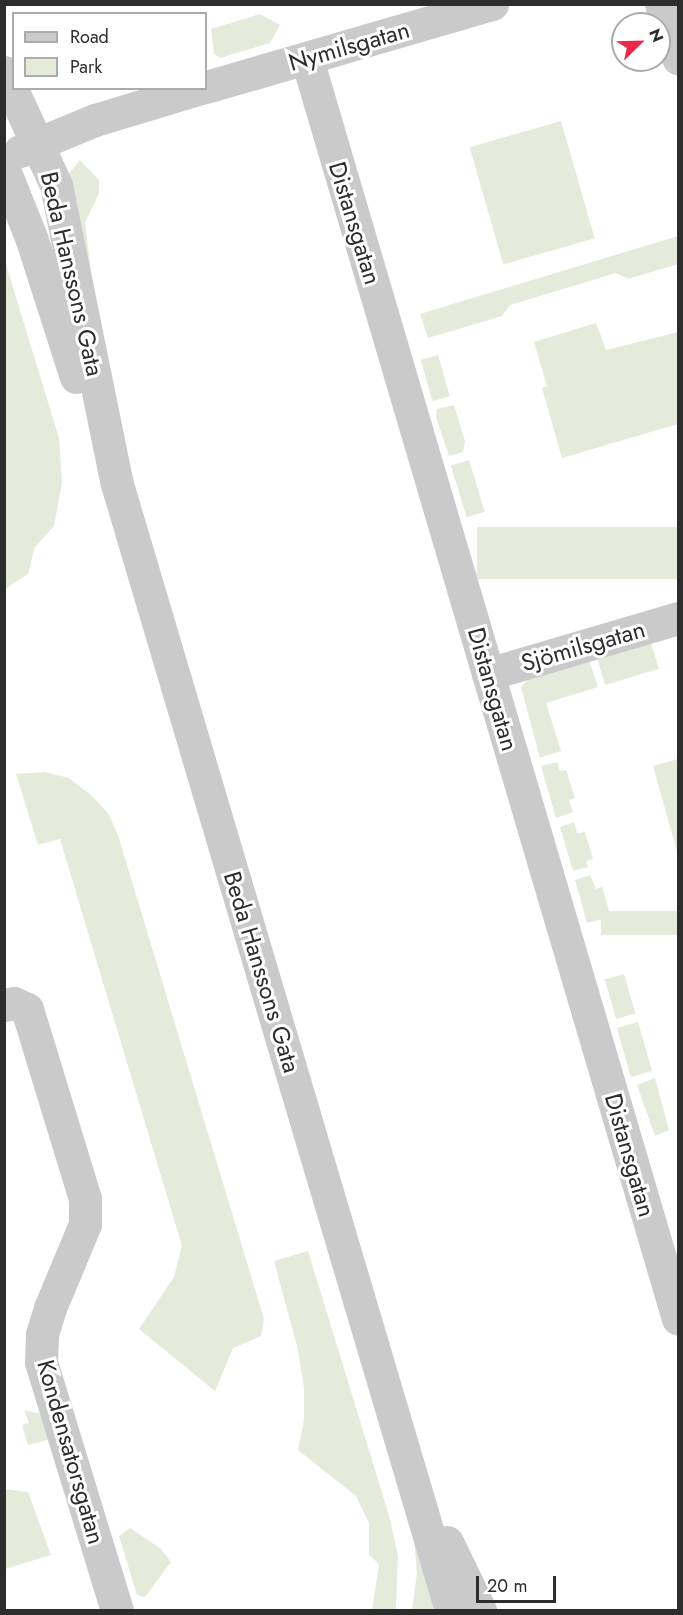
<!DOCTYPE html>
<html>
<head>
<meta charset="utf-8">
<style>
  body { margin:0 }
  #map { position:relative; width:683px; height:1615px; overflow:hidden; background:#fff; font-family:Jost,sans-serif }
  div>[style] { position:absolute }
  .green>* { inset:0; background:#e5ebda; transform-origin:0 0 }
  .minor>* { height:33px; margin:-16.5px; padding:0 16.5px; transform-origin:16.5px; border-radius:16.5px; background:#cacaca }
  span { translate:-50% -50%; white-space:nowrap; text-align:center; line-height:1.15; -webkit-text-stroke:6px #fff; paint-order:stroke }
  .street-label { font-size:24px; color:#2d2d2d }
  .frame { position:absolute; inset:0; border:6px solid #2d2d2d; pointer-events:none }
  .legend { position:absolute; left:12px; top:12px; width:195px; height:78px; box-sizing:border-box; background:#fff; border:2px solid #ababab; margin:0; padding:8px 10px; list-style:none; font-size:18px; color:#2d2d2d }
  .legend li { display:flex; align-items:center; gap:12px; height:30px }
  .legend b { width:30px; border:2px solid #ababab }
  .north { position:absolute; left:611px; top:12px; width:60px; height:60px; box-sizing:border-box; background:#fff; border:2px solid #ababab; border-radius:50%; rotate:67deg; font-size:16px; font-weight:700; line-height:24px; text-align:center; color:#2d2d2d }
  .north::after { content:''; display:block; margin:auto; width:21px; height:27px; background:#ec2748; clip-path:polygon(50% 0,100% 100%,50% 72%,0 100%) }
  .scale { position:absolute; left:476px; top:1576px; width:80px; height:27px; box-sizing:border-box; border:3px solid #2d2d2d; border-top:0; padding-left:8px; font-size:18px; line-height:21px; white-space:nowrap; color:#2d2d2d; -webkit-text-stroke:4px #fff; paint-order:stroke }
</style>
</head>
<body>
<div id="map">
  <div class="green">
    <div style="clip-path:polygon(260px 14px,280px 25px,270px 43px,220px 58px,214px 54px,211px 29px)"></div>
    <div style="left:561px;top:121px;width:122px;height:95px;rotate:74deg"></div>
    <div style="clip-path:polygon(80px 160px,99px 180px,99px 193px,85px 223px,100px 343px,67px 176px)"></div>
    <div style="clip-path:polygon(678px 236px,678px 264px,628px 279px,616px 273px,510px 305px,502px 316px,428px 338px,420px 314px)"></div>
    <div style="clip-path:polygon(4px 258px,59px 438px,62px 483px,54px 526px,35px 547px,28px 574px,5px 589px)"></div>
    <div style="clip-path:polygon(596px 323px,606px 350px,678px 332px,678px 424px,562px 458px,542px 388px,547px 386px,534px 342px)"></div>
    <div style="left:438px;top:355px;width:43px;height:18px;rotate:74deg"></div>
    <div style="clip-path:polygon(454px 405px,465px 441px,463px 452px,449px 456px,436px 417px,437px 409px)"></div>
    <div style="left:469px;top:460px;width:54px;height:19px;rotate:73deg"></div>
    <div style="left:678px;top:527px;width:52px;height:201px;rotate:90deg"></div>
    <div style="left:650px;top:640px;width:30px;height:56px;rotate:73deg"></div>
    <div style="clip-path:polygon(589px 660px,598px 687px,546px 703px,561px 751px,540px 758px,521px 687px,529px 679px)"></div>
    <div style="clip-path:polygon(678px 759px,678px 855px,653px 766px)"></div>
    <div style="clip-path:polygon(557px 762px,560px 771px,566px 770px,575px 798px,569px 800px,573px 812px,556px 818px,541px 766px)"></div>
    <div style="clip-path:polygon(45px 772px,69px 778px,92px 796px,108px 813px,118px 835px,264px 1319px,261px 1336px,233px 1348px,215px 1391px,139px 1329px,174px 1277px,182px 1246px,60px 839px,38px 845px,16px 774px)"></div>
    <div style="clip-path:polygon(574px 822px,577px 833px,585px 832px,593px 859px,586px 861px,588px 867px,573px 871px,560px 827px)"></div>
    <div style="clip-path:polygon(590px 875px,596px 889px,602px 887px,611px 917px,587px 923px,575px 880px)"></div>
    <div style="left:678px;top:911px;width:24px;height:77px;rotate:90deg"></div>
    <div style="left:624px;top:974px;width:41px;height:20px;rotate:74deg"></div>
    <div style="left:638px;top:1022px;width:51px;height:22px;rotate:74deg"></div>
    <div style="clip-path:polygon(655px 1078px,669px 1130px,655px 1136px,637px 1085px)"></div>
    <div style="clip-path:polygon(308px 1251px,390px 1519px,398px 1556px,396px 1610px,372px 1610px,379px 1564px,369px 1555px,369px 1523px,356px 1496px,298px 1450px,304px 1420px,304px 1388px,298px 1350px,274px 1261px)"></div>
    <div style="clip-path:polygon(24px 1410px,40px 1414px,51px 1439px,28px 1445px,22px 1425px,29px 1423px)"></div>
    <div style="clip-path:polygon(5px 1489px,28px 1492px,51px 1555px,5px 1569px)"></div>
    <div style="clip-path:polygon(130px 1528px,161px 1549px,171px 1562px,145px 1597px,137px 1595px,119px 1536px)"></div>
    <div style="clip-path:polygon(413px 1528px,443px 1610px,412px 1610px,417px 1573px)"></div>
  </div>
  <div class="minor">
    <div style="left:661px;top:4px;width:57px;rotate:72.5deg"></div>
    <div style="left:307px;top:59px;width:1313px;rotate:73.59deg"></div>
    <div style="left:4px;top:72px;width:124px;rotate:65.3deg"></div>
    <div style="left:56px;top:185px;width:305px;rotate:78.5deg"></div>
    <div style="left:117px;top:484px;width:1174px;rotate:73.48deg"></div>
    <div style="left:206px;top:87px;width:298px;rotate:-16.2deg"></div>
    <div style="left:20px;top:151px;width:81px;rotate:-22.5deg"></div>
    <div style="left:95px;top:120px;width:111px;rotate:-16.8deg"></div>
    <div style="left:4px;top:170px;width:72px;rotate:68.1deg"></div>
    <div style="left:31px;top:237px;width:147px;rotate:72.2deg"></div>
    <div style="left:488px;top:674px;width:198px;rotate:-16.4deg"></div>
    <div style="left:4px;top:1005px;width:10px;rotate:-11deg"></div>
    <div style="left:14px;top:1003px;width:14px;rotate:25deg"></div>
    <div style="left:27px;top:1009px;width:199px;rotate:73deg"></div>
    <div style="left:85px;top:1199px;width:25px;rotate:90deg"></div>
    <div style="left:85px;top:1224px;width:91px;rotate:112.6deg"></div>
    <div style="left:50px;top:1308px;width:28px;rotate:107deg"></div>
    <div style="left:42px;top:1335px;width:27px;rotate:92deg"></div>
    <div style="left:41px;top:1362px;width:259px;rotate:73deg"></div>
    <div style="left:447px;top:1542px;width:76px;rotate:64.1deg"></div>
  </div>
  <div class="street-label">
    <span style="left:349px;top:46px;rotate:-16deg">Nymilsgatan</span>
    <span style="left:355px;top:223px;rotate:73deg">Distansgatan</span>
    <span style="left:72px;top:274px;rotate:77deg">Beda Hanssons Gata</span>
    <span style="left:583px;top:646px;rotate:-16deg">Sjömilsgatan</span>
    <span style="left:493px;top:689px;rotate:74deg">Distansgatan</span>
    <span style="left:262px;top:972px;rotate:73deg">Beda Hanssons Gata</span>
    <span style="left:630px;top:1155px;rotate:74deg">Distansgatan</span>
    <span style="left:71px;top:1452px;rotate:74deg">Kondensatorsgatan</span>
  </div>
  <div class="frame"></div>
  <ul class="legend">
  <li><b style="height:8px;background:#cacaca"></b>Road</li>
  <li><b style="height:16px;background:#e5ebda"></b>Park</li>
  </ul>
  <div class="north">N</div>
  <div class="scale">20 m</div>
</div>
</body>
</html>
